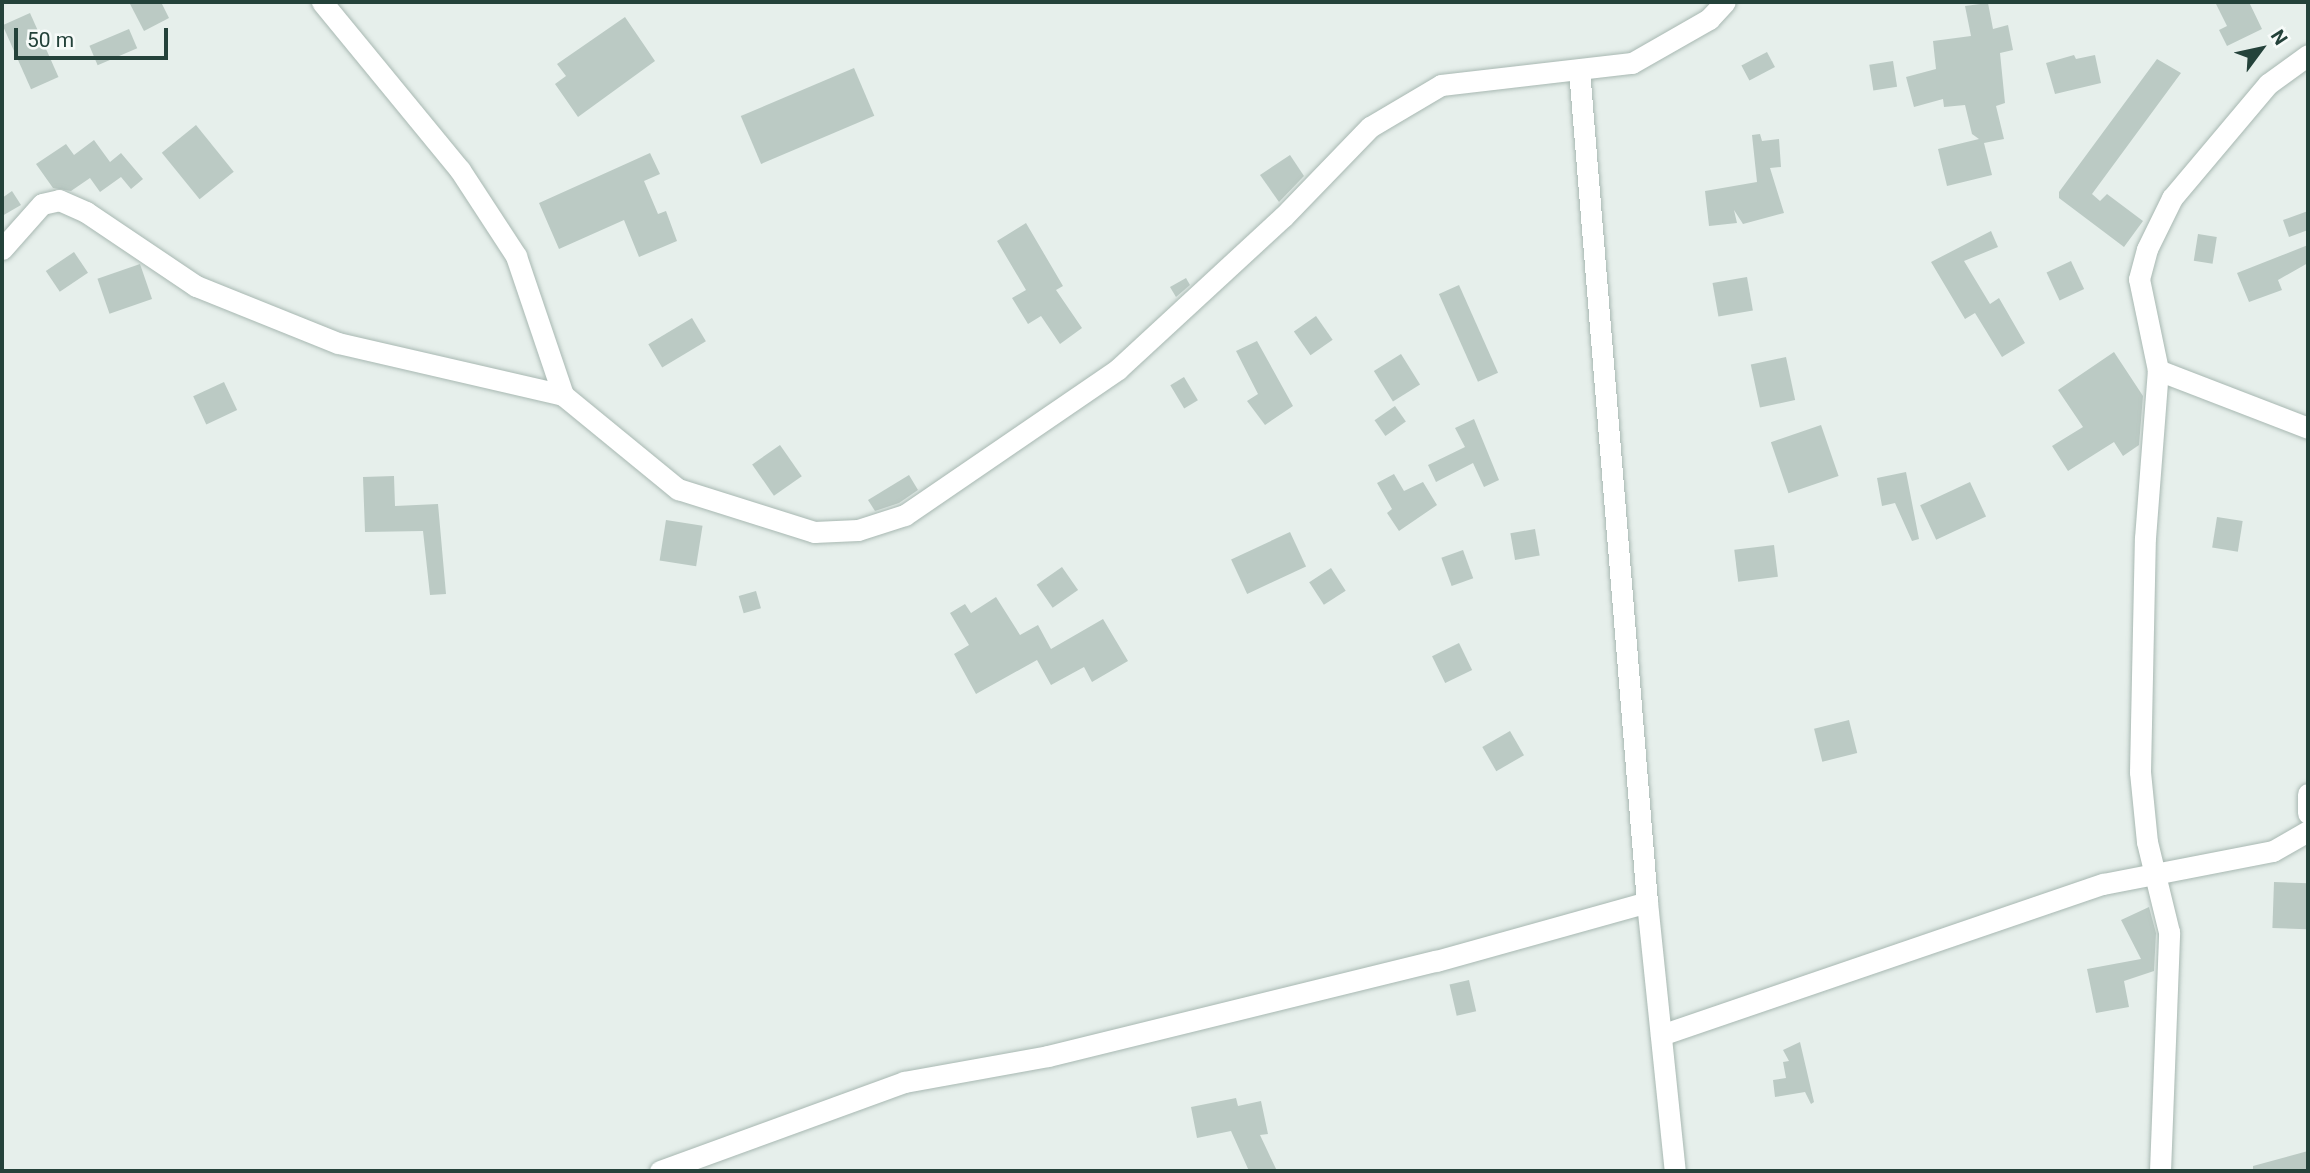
<!DOCTYPE html>
<html>
<head>
<meta charset="utf-8">
<style>
  body { margin:0 }
  #map { position:relative; width:2310px; height:1173px; overflow:hidden; background:#e6efeb; font-family:Roboto,sans-serif }
  div>[style] { position:absolute }
  .building>* { inset:0; background:#bbcac4; transform-origin:0 0 }
  .roads { filter:drop-shadow(0 0 2px #a8b8b2) drop-shadow(0 0 2px #a8b8b2) }
  .minor>* { height:21px; margin:-10.5px; padding:0 10.5px; transform-origin:10.5px; border-radius:10.5px; background:#fff }
  span { translate:-50% -50%; white-space:nowrap; text-align:center; line-height:1.15; -webkit-text-stroke:5px #f7fbf9; paint-order:stroke }
  .frame { position:absolute; inset:0; border:4px solid #24423a; pointer-events:none }
  .north { position:absolute; left:2226px; top:14px; width:70px; height:70px; -webkit-text-stroke:5px #f7fbf9; paint-order:stroke; rotate:57deg; font-size:19px; font-weight:700; line-height:28px; text-align:center; color:#24423a }
  .north::after { content:''; display:block; margin:auto; width:24px; height:32px; background:#24423a; clip-path:polygon(50% 0,100% 100%,50% 72%,0 100%) }
  .scale { position:absolute; left:14px; top:28px; width:154px; height:32px; box-sizing:border-box; border:4px solid #24423a; border-top:0; padding-left:9px; font-size:21px; line-height:24px; white-space:nowrap; color:#24423a; -webkit-text-stroke:5px #f7fbf9; paint-order:stroke }
</style>
</head>
<body>
<div id="map">
  <div class="building">
    <div style="clip-path:polygon(129px 2px,161px 2px,169px 18px,144px 31px)"></div>
    <div style="clip-path:polygon(2215px 2px,2249px 2px,2262px 29px,2227px 46px,2219px 30px,2227px 26px)"></div>
    <div style="clip-path:polygon(1988px 3px,1993px 29px,2008px 25px,2013px 50px,2000px 53px,2005px 103px,1996px 106px,2004px 139px,1984px 143px,1992px 175px,1947px 186px,1938px 149px,1979px 139px,1972px 134px,1965px 105px,1944px 107px,1943px 99px,1914px 107px,1906px 77px,1936px 69px,1933px 41px,1971px 36px,1965px 6px)"></div>
    <div style="left:30px;top:13px;width:70px;height:30px;rotate:66deg"></div>
    <div style="clip-path:polygon(625px 17px,655px 61px,578px 117px,555px 84px,566px 76px,557px 64px)"></div>
    <div style="left:129px;top:29px;width:21px;height:43px;rotate:67deg"></div>
    <div style="left:1767px;top:52px;width:17px;height:29px;rotate:62deg"></div>
    <div style="clip-path:polygon(2074px 55px,2076px 59px,2095px 55px,2101px 83px,2055px 94px,2046px 63px)"></div>
    <div style="clip-path:polygon(2157px 59px,2181px 73px,2092px 194px,2100px 201px,2107px 194px,2143px 221px,2124px 247px,2059px 198px,2059px 192px)"></div>
    <div style="left:1893px;top:61px;width:26px;height:24px;rotate:81deg"></div>
    <div style="left:854px;top:68px;width:52px;height:123px;rotate:67deg"></div>
    <div style="left:196px;top:125px;width:60px;height:44px;rotate:51deg"></div>
    <div style="clip-path:polygon(1760px 134px,1762px 141px,1779px 139px,1781px 167px,1770px 168px,1784px 213px,1743px 224px,1734px 210px,1737px 223px,1709px 226px,1705px 191px,1757px 182px,1752px 135px)"></div>
    <div style="clip-path:polygon(94px 140px,110px 162px,121px 153px,143px 179px,131px 189px,121px 177px,100px 192px,90px 178px,71px 191px,53px 188px,36px 164px,66px 144px,74px 155px)"></div>
    <div style="clip-path:polygon(650px 153px,660px 174px,644px 181px,658px 214px,666px 211px,677px 241px,639px 257px,624px 220px,559px 249px,539px 203px)"></div>
    <div style="clip-path:polygon(1290px 155px,1304px 176px,1279px 202px,1260px 175px)"></div>
    <div style="clip-path:polygon(12px 191px,21px 205px,2px 216px,2px 198px)"></div>
    <div style="clip-path:polygon(2308px 211px,2308px 230px,2289px 237px,2283px 220px)"></div>
    <div style="clip-path:polygon(1026px 223px,1063px 286px,1056px 290px,1082px 328px,1060px 344px,1041px 316px,1028px 324px,1012px 298px,1026px 290px,997px 241px)"></div>
    <div style="clip-path:polygon(1991px 231px,1998px 247px,1964px 261px,1990px 304px,1999px 298px,2025px 343px,2002px 357px,1975px 313px,1965px 319px,1931px 262px)"></div>
    <div style="left:2198px;top:234px;width:19px;height:27px;rotate:9deg"></div>
    <div style="clip-path:polygon(2308px 245px,2308px 263px,2278px 280px,2282px 290px,2249px 302px,2237px 273px)"></div>
    <div style="left:74px;top:252px;width:25px;height:34px;rotate:56deg"></div>
    <div style="left:2071px;top:261px;width:31px;height:27px;rotate:65deg"></div>
    <div style="left:140px;top:264px;width:37px;height:45px;rotate:71deg"></div>
    <div style="left:1747px;top:277px;width:34px;height:35px;rotate:80deg"></div>
    <div style="clip-path:polygon(1186px 278px,1190px 285px,1176px 297px,1170px 287px)"></div>
    <div style="left:1459px;top:285px;width:96px;height:22px;rotate:66deg"></div>
    <div style="left:1316px;top:316px;width:29px;height:27px;rotate:55deg"></div>
    <div style="left:692px;top:318px;width:27px;height:51px;rotate:59deg"></div>
    <div style="clip-path:polygon(1257px 341px,1293px 406px,1265px 425px,1247px 401px,1258px 394px,1236px 351px)"></div>
    <div style="clip-path:polygon(2114px 352px,2143px 396px,2139px 445px,2123px 456px,2114px 442px,2068px 471px,2052px 446px,2083px 427px,2058px 390px)"></div>
    <div style="left:1401px;top:354px;width:36px;height:32px;rotate:58deg"></div>
    <div style="left:1786px;top:357px;width:44px;height:36px;rotate:78deg"></div>
    <div style="left:1184px;top:377px;width:27px;height:16px;rotate:59deg"></div>
    <div style="left:224px;top:382px;width:31px;height:34px;rotate:65deg"></div>
    <div style="left:1395px;top:406px;width:19px;height:25px;rotate:55deg"></div>
    <div style="clip-path:polygon(1474px 419px,1499px 480px,1484px 487px,1473px 463px,1436px 482px,1428px 465px,1465px 447px,1455px 428px)"></div>
    <div style="left:1821px;top:425px;width:54px;height:53px;rotate:71deg"></div>
    <div style="left:780px;top:445px;width:38px;height:34px;rotate:55deg"></div>
    <div style="clip-path:polygon(1906px 472px,1919px 539px,1912px 541px,1895px 503px,1882px 506px,1877px 478px)"></div>
    <div style="clip-path:polygon(1394px 474px,1404px 491px,1423px 482px,1437px 505px,1399px 531px,1387px 513px,1392px 509px,1377px 483px)"></div>
    <div style="clip-path:polygon(909px 475px,918px 490px,899px 503px,875px 511px,868px 500px)"></div>
    <div style="clip-path:polygon(394px 476px,395px 506px,438px 504px,446px 594px,430px 595px,423px 531px,365px 532px,363px 477px)"></div>
    <div style="left:1970px;top:482px;width:38px;height:55px;rotate:65deg"></div>
    <div style="left:2217px;top:517px;width:26px;height:31px;rotate:9deg"></div>
    <div style="left:666px;top:520px;width:37px;height:41px;rotate:9deg"></div>
    <div style="left:1535px;top:529px;width:27px;height:25px;rotate:80deg"></div>
    <div style="left:1290px;top:532px;width:38px;height:65px;rotate:65deg"></div>
    <div style="left:1774px;top:545px;width:32px;height:40px;rotate:83deg"></div>
    <div style="left:1463px;top:550px;width:30px;height:23px;rotate:70deg"></div>
    <div style="left:1062px;top:567px;width:28px;height:31px;rotate:55deg"></div>
    <div style="left:1331px;top:568px;width:27px;height:26px;rotate:57deg"></div>
    <div style="left:756px;top:591px;width:18px;height:18px;rotate:74deg"></div>
    <div style="clip-path:polygon(996px 597px,1020px 635px,1038px 625px,1051px 649px,1103px 619px,1128px 661px,1092px 682px,1084px 667px,1051px 685px,1037px 660px,976px 694px,954px 654px,969px 645px,950px 613px,965px 604px,971px 613px)"></div>
    <div style="left:1459px;top:643px;width:30px;height:30px;rotate:64deg"></div>
    <div style="left:1849px;top:720px;width:34px;height:36px;rotate:76deg"></div>
    <div style="left:1510px;top:731px;width:28px;height:32px;rotate:60deg"></div>
    <div style="left:2274px;top:882px;width:34px;height:46px;rotate:2deg"></div>
    <div style="clip-path:polygon(2149px 907px,2156px 933px,2154px 971px,2124px 981px,2129px 1007px,2096px 1013px,2087px 969px,2141px 959px,2121px 920px)"></div>
    <div style="left:1469px;top:980px;width:32px;height:20px;rotate:77deg"></div>
    <div style="clip-path:polygon(1800px 1042px,1814px 1102px,1811px 1104px,1805px 1092px,1775px 1097px,1773px 1080px,1786px 1078px,1783px 1062px,1789px 1061px,1783px 1050px)"></div>
    <div style="clip-path:polygon(1236px 1098px,1238px 1106px,1261px 1101px,1268px 1134px,1260px 1135px,1277px 1171px,1249px 1171px,1231px 1131px,1197px 1138px,1191px 1107px)"></div>
    <div style="clip-path:polygon(2308px 1151px,2308px 1171px,2253px 1171px,2253px 1166px)"></div>
  </div>
  <div class="roads">
    <div class="minor">
      <div style="left:322px;top:2px;width:217px;rotate:50.6deg"></div>
      <div style="left:460px;top:170px;width:103px;rotate:56.9deg"></div>
      <div style="left:516px;top:256px;width:147px;rotate:71.3deg"></div>
      <div style="left:2px;top:249px;width:60px;rotate:-48.4deg"></div>
      <div style="left:42px;top:204px;width:17px;rotate:-13deg"></div>
      <div style="left:59px;top:200px;width:30px;rotate:24deg"></div>
      <div style="left:86px;top:212px;width:133px;rotate:33.9deg"></div>
      <div style="left:196px;top:286px;width:153px;rotate:21.9deg"></div>
      <div style="left:338px;top:343px;width:231px;rotate:13deg"></div>
      <div style="left:563px;top:395px;width:149px;rotate:39.3deg"></div>
      <div style="left:678px;top:489px;width:143px;rotate:17.5deg"></div>
      <div style="left:814px;top:532px;width:44px;rotate:-2.6deg"></div>
      <div style="left:858px;top:530px;width:49px;rotate:-17.7deg"></div>
      <div style="left:905px;top:515px;width:258px;rotate:-34.4deg"></div>
      <div style="left:1118px;top:369px;width:224px;rotate:-42.7deg"></div>
      <div style="left:1283px;top:217px;width:125px;rotate:-46deg"></div>
      <div style="left:1370px;top:127px;width:82px;rotate:-30.6deg"></div>
      <div style="left:1441px;top:85px;width:192px;rotate:-6.6deg"></div>
      <div style="left:1632px;top:63px;width:89px;rotate:-29.7deg"></div>
      <div style="left:1709px;top:19px;width:23px;rotate:-47deg"></div>
      <div style="left:2158px;top:370px;width:161px;rotate:21.1deg"></div>
      <div style="left:2308px;top:794px;width:19px;rotate:90deg"></div>
      <div style="left:1647px;top:902px;width:270px;rotate:84.1deg"></div>
      <div style="left:1661px;top:1035px;width:467px;rotate:-18.9deg"></div>
      <div style="left:2103px;top:884px;width:173px;rotate:-11deg"></div>
      <div style="left:2273px;top:851px;width:40px;rotate:-29.7deg"></div>
      <div style="left:660px;top:1171px;width:260px;rotate:-20deg"></div>
      <div style="left:904px;top:1082px;width:146px;rotate:-10.2deg"></div>
      <div style="left:1048px;top:1056px;width:399px;rotate:-13.8deg"></div>
      <div style="left:1436px;top:961px;width:219px;rotate:-15.6deg"></div>
      <div style="left:1647px;top:902px;width:835px;rotate:-94.67deg"></div>
      <div style="left:2160px;top:1171px;width:239px;rotate:-87.8deg"></div>
      <div style="left:2169px;top:932px;width:93px;rotate:-103.7deg"></div>
      <div style="left:2147px;top:842px;width:70px;rotate:-95.7deg"></div>
      <div style="left:2140px;top:772px;width:234px;rotate:-88.8deg"></div>
      <div style="left:2145px;top:538px;width:169px;rotate:-85.6deg"></div>
      <div style="left:2158px;top:370px;width:93px;rotate:-101.8deg"></div>
      <div style="left:2139px;top:279px;width:31px;rotate:-75deg"></div>
      <div style="left:2147px;top:249px;width:57px;rotate:-63.9deg"></div>
      <div style="left:2172px;top:198px;width:149px;rotate:-49.9deg"></div>
      <div style="left:2268px;top:84px;width:49px;rotate:-35.9deg"></div>
    </div>
  </div>
  <div class="frame"></div>
  <div class="north">N</div>
  <div class="scale">50 m</div>
</div>
</body>
</html>
